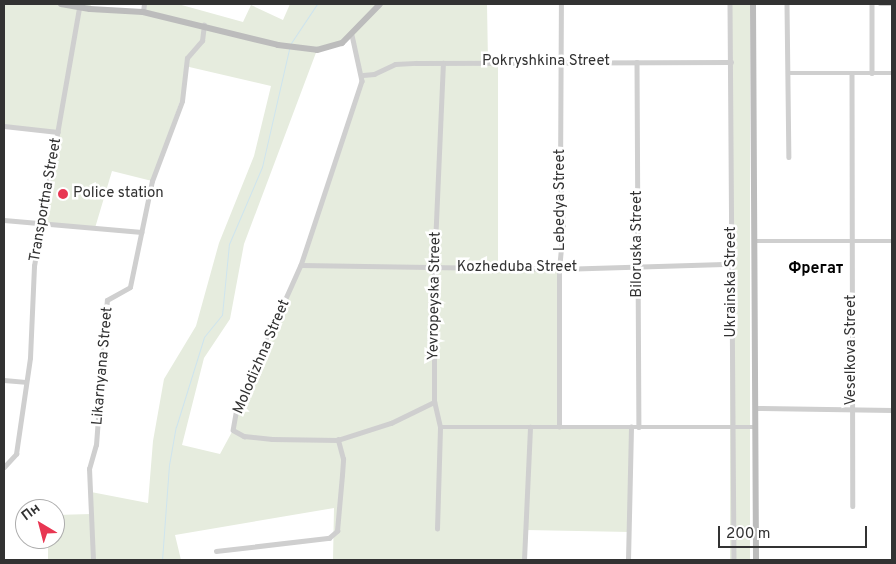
<!DOCTYPE html>
<html>
<head>
<meta charset="utf-8">
<style>
  body { margin:0 }
  #map { position:relative; width:896px; height:564px; overflow:hidden; background:#fff; font-family:Overpass,sans-serif }
  div>[style] { position:absolute }
  .green>* { inset:0; background:#e6ecde; transform-origin:0 0 }
  .stream>* { height:1px; margin:-0.5px; padding:0 0.5px; transform-origin:0.5px; border-radius:0.5px; background:#cee4ee }
  .street>* { height:4.5px; margin:-2.25px; padding:0 2.25px; transform-origin:2.25px; border-radius:2.25px; background:#cfcfcf }
  .secondary>* { height:6px; margin:-3px; padding:0 3px; transform-origin:3px; border-radius:3px; background:#bcbcbc }
  .dots>* { width:14px; height:14px; translate:-50% -50%; box-sizing:border-box; border:2px solid #fff; border-radius:50% }
  span { translate:-50% -50%; white-space:nowrap; text-align:center; line-height:1.15; -webkit-text-stroke:5px #fff; paint-order:stroke }
  .street-label { font-size:15px; color:#323232 }
  .poi-label { font-size:15px; color:#323232 }
  .left { translate:0 -50%; text-align:left }
  .neighbourhood-label { font-size:16px; color:#000; font-weight:700 }
  .frame { position:absolute; inset:0; border:5px solid #323232; pointer-events:none }
  .north { position:absolute; left:15px; top:499px; width:50px; height:50px; box-sizing:border-box; background:#fff; border:1px solid #adadad; border-radius:50%; rotate:323deg; font-size:14px; font-weight:700; line-height:20px; text-align:center; color:#323232 }
  .north::after { content:''; display:block; margin:auto; width:18px; height:22px; background:#e83652; clip-path:polygon(50% 0,100% 100%,50% 72%,0 100%) }
  .scale { position:absolute; left:718px; top:526px; width:149px; height:22px; box-sizing:border-box; border:2px solid #323232; border-top:0; padding-left:6px; font-size:15px; line-height:18px; white-space:nowrap; color:#323232; -webkit-text-stroke:4px #fff; paint-order:stroke }
</style>
</head>
<body>
<div id="map">
  <div class="green">
    <div style="clip-path:polygon(evenodd,4px 4px,91px 4px,90px 8px,143px 12px,144px 4px,178px 4px,243px 22px,251px 5px,283px 20px,290px 4px,487px 4px,488px 62px,498px 62px,498px 269px,559px 269px,559px 427px,631px 427px,630px 532px,526px 530px,524px 560px,333px 560px,334px 508px,175px 535px,181px 560px,48px 560px,48px 539px,55px 539px,55px 515px,91px 514px,91px 492px,148px 503px,153px 441px,164px 379px,196px 326px,219px 243px,254px 156px,271px 86px,185px 66px,185px 87px,152px 181px,112px 171px,95px 228px,43px 223px,58px 133px,4px 126px,4px 4px,352px 35px,362px 81px,301px 265px,237px 408px,233px 430px,220px 454px,182px 445px,204px 358px,230px 319px,244px 244px,317px 50px,342px 43px,352px 35px)"></div>
    <div style="left:730px;top:4px;width:20px;height:556px"></div>
  </div>
  <div class="stream">
    <div style="left:291px;top:43px;width:47px;rotate:-56.3deg"></div>
    <div style="left:162px;top:560px;width:95px;rotate:-85.8deg"></div>
    <div style="left:169px;top:465px;width:39px;rotate:-80deg"></div>
    <div style="left:176px;top:427px;width:94px;rotate:-72.7deg"></div>
    <div style="left:204px;top:337px;width:28px;rotate:-51deg"></div>
    <div style="left:222px;top:315px;width:71px;rotate:-84.4deg"></div>
    <div style="left:229px;top:244px;width:84px;rotate:-66.8deg"></div>
    <div style="left:262px;top:167px;width:121px;rotate:-77.1deg"></div>
  </div>
  <div class="street">
    <div style="left:730px;top:4px;width:556px;rotate:89.59deg"></div>
    <div style="left:787px;top:4px;width:153px;rotate:89.3deg"></div>
    <div style="left:872px;top:4px;width:69px;rotate:90deg"></div>
    <div style="left:880px;top:4px;width:12px"></div>
    <div style="left:143px;top:12px;width:8px;rotate:-83deg"></div>
    <div style="left:352px;top:35px;width:47px;rotate:77.7deg"></div>
    <div style="left:362px;top:81px;width:194px;rotate:108.3deg"></div>
    <div style="left:301px;top:265px;width:157px;rotate:114.1deg"></div>
    <div style="left:237px;top:408px;width:22px;rotate:100deg"></div>
    <div style="left:233px;top:430px;width:13px;rotate:29deg"></div>
    <div style="left:244px;top:436px;width:28px;rotate:6deg"></div>
    <div style="left:272px;top:439px;width:66px;rotate:0.9deg"></div>
    <div style="left:338px;top:440px;width:56px;rotate:-17.8deg"></div>
    <div style="left:391px;top:423px;width:48px;rotate:-26deg"></div>
    <div style="left:637px;top:62px;width:365px;rotate:89.7deg"></div>
    <div style="left:788px;top:73px;width:104px"></div>
    <div style="left:852px;top:74px;width:432px;rotate:89.9deg"></div>
    <div style="left:363px;top:75px;width:11px;rotate:-5deg"></div>
    <div style="left:374px;top:74px;width:23px;rotate:-25deg"></div>
    <div style="left:395px;top:64px;width:21px;rotate:-3deg"></div>
    <div style="left:416px;top:63px;width:315px;rotate:-0.2deg"></div>
    <div style="left:4px;top:126px;width:54px;rotate:6.3deg"></div>
    <div style="left:4px;top:220px;width:138px;rotate:5deg"></div>
    <div style="left:755px;top:241px;width:137px"></div>
    <div style="left:301px;top:265px;width:258px;rotate:0.9deg"></div>
    <div style="left:559px;top:269px;width:173px;rotate:-1.7deg"></div>
    <div style="left:4px;top:380px;width:21px;rotate:5deg"></div>
    <div style="left:756px;top:408px;width:136px;rotate:0.8deg"></div>
    <div style="left:440px;top:427px;width:316px"></div>
    <div style="left:559px;top:427px;width:158px;rotate:-90deg"></div>
    <div style="left:559px;top:269px;width:41px;rotate:-84.4deg"></div>
    <div style="left:563px;top:228px;width:48px;rotate:-93.6deg"></div>
    <div style="left:560px;top:180px;width:176px;rotate:-89.7deg"></div>
    <div style="left:4px;top:467px;width:18px;rotate:-47deg"></div>
    <div style="left:16px;top:454px;width:97px;rotate:-81.7deg"></div>
    <div style="left:30px;top:358px;width:92px;rotate:-87.5deg"></div>
    <div style="left:34px;top:266px;width:263px;rotate:-80.1deg"></div>
    <div style="left:437px;top:529px;width:102px;rotate:-88.3deg"></div>
    <div style="left:440px;top:427px;width:26px;rotate:-103deg"></div>
    <div style="left:434px;top:402px;width:134px;rotate:-90deg"></div>
    <div style="left:434px;top:268px;width:205px;rotate:-87.5deg"></div>
    <div style="left:216px;top:551px;width:114px;rotate:-6.6deg"></div>
    <div style="left:329px;top:538px;width:11px;rotate:-41deg"></div>
    <div style="left:337px;top:531px;width:56px;rotate:-84.9deg"></div>
    <div style="left:342px;top:475px;width:16px;rotate:-86deg"></div>
    <div style="left:343px;top:459px;width:20px;rotate:-105deg"></div>
    <div style="left:93px;top:560px;width:91px;rotate:-92.5deg"></div>
    <div style="left:89px;top:469px;width:25px;rotate:-74deg"></div>
    <div style="left:96px;top:445px;width:145px;rotate:-85.7deg"></div>
    <div style="left:107px;top:300px;width:26px;rotate:-29deg"></div>
    <div style="left:130px;top:287px;width:108px;rotate:-78.3deg"></div>
    <div style="left:152px;top:181px;width:85px;rotate:-69.4deg"></div>
    <div style="left:182px;top:101px;width:43px;rotate:-83.4deg"></div>
    <div style="left:187px;top:58px;width:23px;rotate:-49deg"></div>
    <div style="left:202px;top:41px;width:16px;rotate:-83deg"></div>
    <div style="left:524px;top:560px;width:133px;rotate:-87.4deg"></div>
    <div style="left:628px;top:560px;width:133px;rotate:-88.7deg"></div>
  </div>
  <div class="secondary">
    <div style="left:61px;top:4px;width:29px;rotate:10deg"></div>
    <div style="left:90px;top:9px;width:53px;rotate:3.2deg"></div>
    <div style="left:143px;top:12px;width:139px;rotate:13.7deg"></div>
    <div style="left:278px;top:45px;width:39px;rotate:7deg"></div>
    <div style="left:317px;top:50px;width:26px;rotate:-16deg"></div>
    <div style="left:342px;top:43px;width:54px;rotate:-45.7deg"></div>
    <div style="left:753px;top:4px;width:556px;rotate:89.69deg"></div>
  </div>
  <div class="dots">
    <div style="left:63px;top:194px;background:#e83652"></div>
  </div>
  <div class="street-label">
    <span style="left:546px;top:62px">Pokryshkina Street</span>
    <span style="left:46px;top:200px;rotate:-80deg">Transportna Street</span>
    <span style="left:561px;top:200px;rotate:-90deg">Lebedya Street</span>
    <span style="left:638px;top:244px;rotate:-90deg">Biloruska Street</span>
    <span style="left:517px;top:268px">Kozheduba Street</span>
    <span style="left:732px;top:282px;rotate:-90deg">Ukrainska Street</span>
    <span style="left:435px;top:296px;rotate:-89deg">Yevropeyska Street</span>
    <span style="left:852px;top:350px;rotate:-90deg">Veselkova Street</span>
    <span style="left:262px;top:357px;rotate:-67deg">Molodizhna Street</span>
    <span style="left:103px;top:366px;rotate:-85deg">Likarnyana Street</span>
  </div>
  <div class="poi-label">
    <span class="left" style="left:73px;top:194px">Police station</span>
  </div>
  <div class="neighbourhood-label">
    <span style="left:816px;top:269px">Фрегат</span>
  </div>
  <div class="frame"></div>
  <div class="north">Пн</div>
  <div class="scale">200 m</div>
</div>
</body>
</html>
